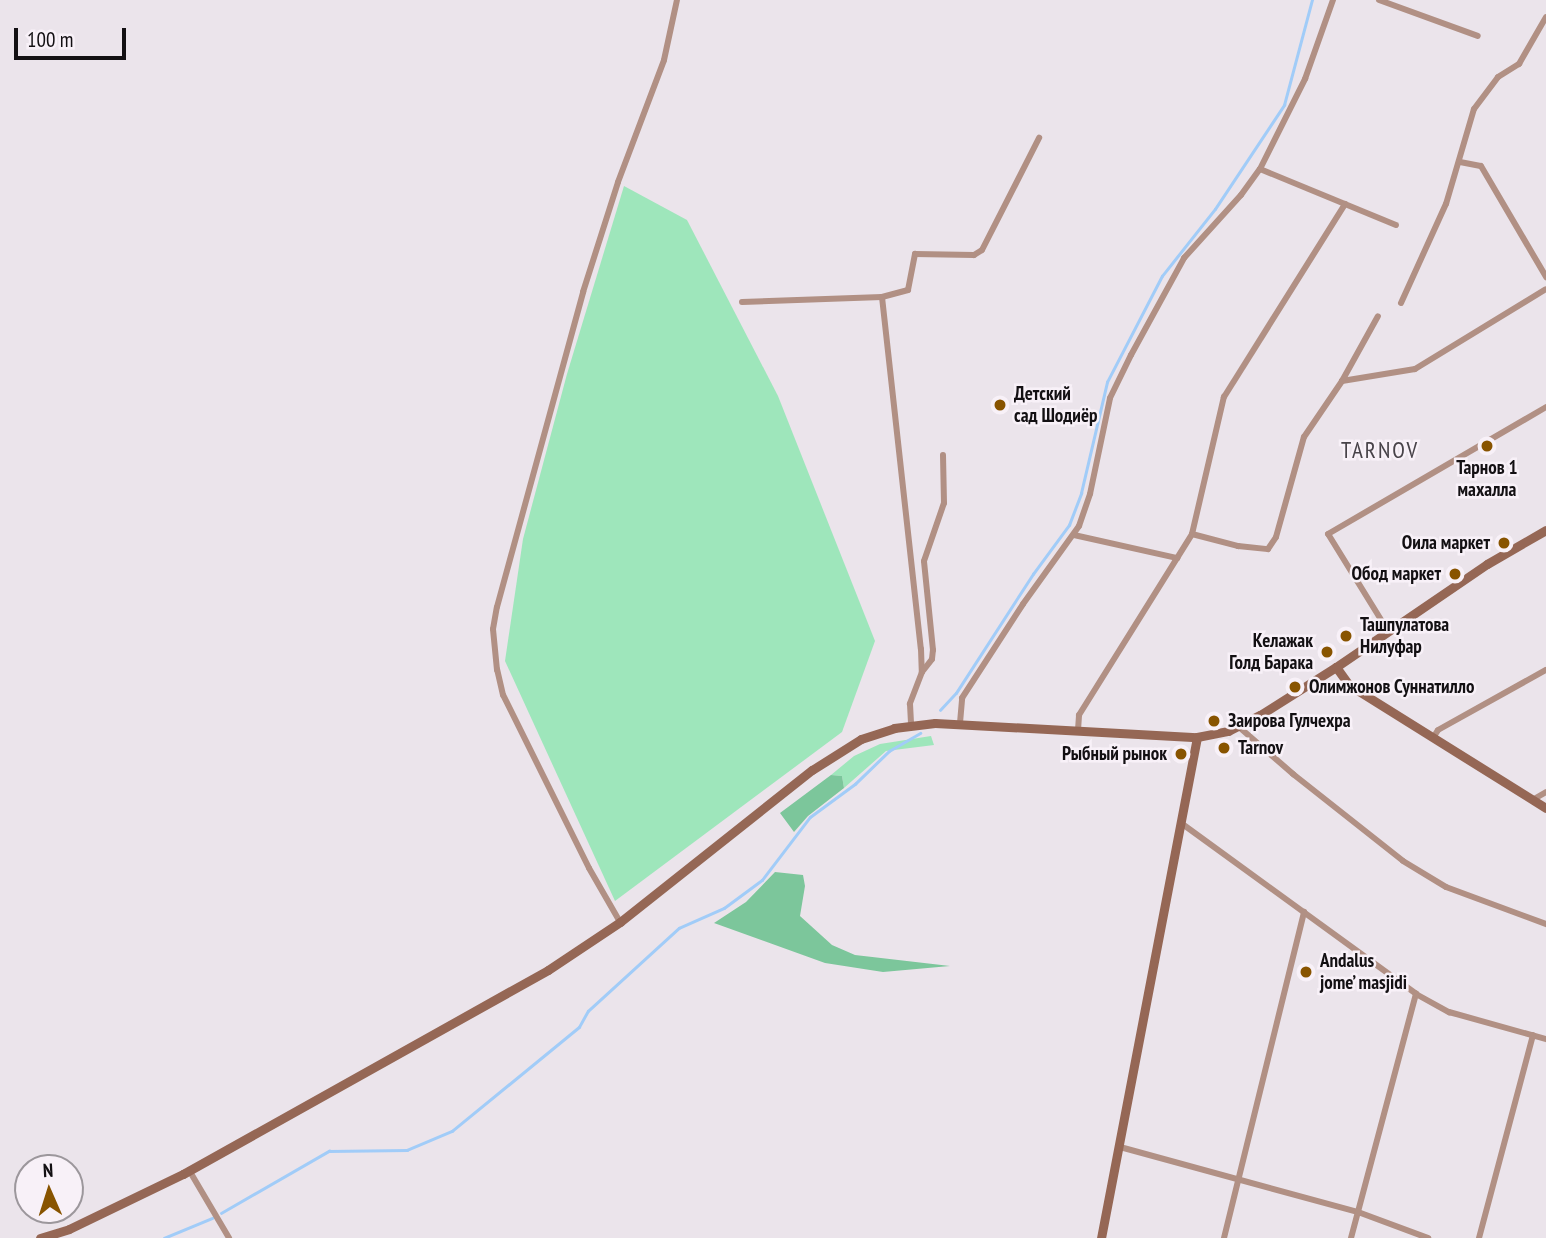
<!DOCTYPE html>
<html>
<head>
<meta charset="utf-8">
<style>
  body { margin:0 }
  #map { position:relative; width:1546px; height:1238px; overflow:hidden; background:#ebe4eb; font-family:"PT Sans Narrow",sans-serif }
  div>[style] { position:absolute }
  .green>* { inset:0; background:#9ee6bb }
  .forest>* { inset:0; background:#7cc69b }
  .stream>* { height:2.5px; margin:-1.25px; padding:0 1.25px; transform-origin:1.25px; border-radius:1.25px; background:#a1ccf8 }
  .street>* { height:6px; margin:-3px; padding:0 3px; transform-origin:3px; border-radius:3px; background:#b19084 }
  .secondary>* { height:9px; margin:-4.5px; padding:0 4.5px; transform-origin:4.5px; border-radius:4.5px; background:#956755 }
  .dots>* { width:19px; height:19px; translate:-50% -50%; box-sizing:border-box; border:4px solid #f8f1f8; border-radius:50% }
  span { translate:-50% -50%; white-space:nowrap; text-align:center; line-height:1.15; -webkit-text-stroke:5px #f8f1f8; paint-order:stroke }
  .poi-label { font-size:19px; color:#131013; font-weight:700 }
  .left { translate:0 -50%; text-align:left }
  .right { translate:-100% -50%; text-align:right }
  .quarter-label { font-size:23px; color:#484349; letter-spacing:2px }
  .north { position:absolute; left:14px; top:1154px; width:70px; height:70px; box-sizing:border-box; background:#f8f1f8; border:2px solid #9c979c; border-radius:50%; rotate:357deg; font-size:19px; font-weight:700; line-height:28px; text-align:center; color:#131013 }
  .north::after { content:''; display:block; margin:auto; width:24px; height:32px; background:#885400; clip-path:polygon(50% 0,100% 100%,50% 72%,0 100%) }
  .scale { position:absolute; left:14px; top:28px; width:112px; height:32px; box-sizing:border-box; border:4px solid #131013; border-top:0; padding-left:9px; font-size:21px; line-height:24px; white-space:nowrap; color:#131013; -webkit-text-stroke:5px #f8f1f8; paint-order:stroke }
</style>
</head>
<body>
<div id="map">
  <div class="green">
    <div style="clip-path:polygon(624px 186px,687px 220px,778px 396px,875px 641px,842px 732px,615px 901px,505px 661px,523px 539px,567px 374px)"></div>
    <div style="clip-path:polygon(931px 736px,934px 745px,886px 751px,844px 788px,842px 776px,831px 775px,854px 756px,880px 744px)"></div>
  </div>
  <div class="forest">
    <div style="clip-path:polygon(831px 775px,842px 776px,844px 788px,808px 816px,794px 832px,780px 813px)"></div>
    <div style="clip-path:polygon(775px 872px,803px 875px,805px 886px,800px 916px,832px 945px,855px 955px,950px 966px,883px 972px,825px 963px,714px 923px,746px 902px)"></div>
  </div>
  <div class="stream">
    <div style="left:940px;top:710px;width:23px;rotate:-47deg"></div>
    <div style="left:956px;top:693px;width:142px;rotate:-57.1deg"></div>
    <div style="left:1033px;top:574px;width:61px;rotate:-53.7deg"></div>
    <div style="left:1069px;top:525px;width:34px;rotate:-69deg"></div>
    <div style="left:1081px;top:493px;width:114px;rotate:-76.8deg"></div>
    <div style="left:1107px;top:382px;width:119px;rotate:-62.6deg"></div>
    <div style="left:1162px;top:276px;width:85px;rotate:-51.7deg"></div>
    <div style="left:1215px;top:209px;width:125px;rotate:-56.4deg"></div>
    <div style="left:1284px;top:105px;width:109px;rotate:-75.1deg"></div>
    <div style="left:221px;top:1213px;width:125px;rotate:-29.9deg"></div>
    <div style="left:329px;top:1151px;width:78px;rotate:-0.7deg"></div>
    <div style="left:407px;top:1150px;width:49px;rotate:-22.9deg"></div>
    <div style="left:452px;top:1131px;width:164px;rotate:-39.3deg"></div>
    <div style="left:579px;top:1027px;width:18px;rotate:-61deg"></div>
    <div style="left:588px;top:1011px;width:123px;rotate:-42.4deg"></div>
    <div style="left:679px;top:928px;width:49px;rotate:-24deg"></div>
    <div style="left:724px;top:908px;width:47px;rotate:-36.4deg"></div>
    <div style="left:762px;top:880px;width:79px;rotate:-52.7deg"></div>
    <div style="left:810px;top:817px;width:56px;rotate:-36.3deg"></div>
    <div style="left:855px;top:784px;width:47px;rotate:-44.1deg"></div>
    <div style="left:889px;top:751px;width:36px;rotate:-30deg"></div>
    <div style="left:164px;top:1238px;width:52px;rotate:-22.6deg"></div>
  </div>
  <div class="street">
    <div style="left:1379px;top:0;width:105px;rotate:20deg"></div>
    <div style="left:1460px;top:162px;width:21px;rotate:11deg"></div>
    <div style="left:1481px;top:166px;width:129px;rotate:59.6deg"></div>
    <div style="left:1260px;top:169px;width:147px;rotate:22.4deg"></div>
    <div style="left:882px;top:297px;width:354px;rotate:83.7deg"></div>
    <div style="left:921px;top:649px;width:23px;rotate:88deg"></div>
    <div style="left:922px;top:672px;width:34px;rotate:111deg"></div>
    <div style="left:910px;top:704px;width:20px;rotate:87deg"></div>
    <div style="left:742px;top:302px;width:140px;rotate:-2deg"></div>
    <div style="left:882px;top:297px;width:27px;rotate:-15deg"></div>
    <div style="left:908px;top:290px;width:37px;rotate:-79deg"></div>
    <div style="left:915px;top:254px;width:59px;rotate:1deg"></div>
    <div style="left:974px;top:255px;width:9px;rotate:-32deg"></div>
    <div style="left:982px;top:250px;width:126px;rotate:-63deg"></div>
    <div style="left:1401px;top:303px;width:109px;rotate:-65.6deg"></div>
    <div style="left:1446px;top:204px;width:99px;rotate:-73.6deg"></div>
    <div style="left:1474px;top:109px;width:40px;rotate:-53deg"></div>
    <div style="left:1498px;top:77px;width:25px;rotate:-32deg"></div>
    <div style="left:1519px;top:64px;width:54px;rotate:-60.1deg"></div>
    <div style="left:1342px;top:381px;width:74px;rotate:-9.3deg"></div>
    <div style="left:1415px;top:369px;width:153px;rotate:-31.4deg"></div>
    <div style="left:1192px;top:534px;width:48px;rotate:14.6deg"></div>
    <div style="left:1238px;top:546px;width:30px;rotate:6deg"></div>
    <div style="left:1268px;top:549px;width:14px;rotate:-56deg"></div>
    <div style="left:1276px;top:537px;width:104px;rotate:-74.4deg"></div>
    <div style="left:1304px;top:437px;width:68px;rotate:-55.8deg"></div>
    <div style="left:1342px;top:381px;width:74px;rotate:-61deg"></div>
    <div style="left:1074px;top:535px;width:106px;rotate:12.6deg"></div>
    <div style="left:1388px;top:631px;width:114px;rotate:-121.7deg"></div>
    <div style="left:1328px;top:534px;width:252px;rotate:-30.2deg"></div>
    <div style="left:922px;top:672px;width:16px;rotate:-52deg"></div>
    <div style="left:932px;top:659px;width:9px;rotate:-84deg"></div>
    <div style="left:933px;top:650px;width:89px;rotate:-95.8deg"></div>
    <div style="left:924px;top:561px;width:61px;rotate:-71deg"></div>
    <div style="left:944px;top:503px;width:48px;rotate:-91.2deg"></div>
    <div style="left:960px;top:723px;width:25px;rotate:-85deg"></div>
    <div style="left:962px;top:698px;width:112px;rotate:-57deg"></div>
    <div style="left:1023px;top:604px;width:96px;rotate:-54.3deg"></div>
    <div style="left:1079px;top:526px;width:34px;rotate:-71deg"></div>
    <div style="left:1090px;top:494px;width:98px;rotate:-78.2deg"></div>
    <div style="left:1110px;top:398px;width:48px;rotate:-64deg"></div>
    <div style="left:1131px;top:355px;width:111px;rotate:-61.3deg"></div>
    <div style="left:1184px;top:258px;width:85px;rotate:-47.9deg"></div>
    <div style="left:1241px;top:195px;width:32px;rotate:-54deg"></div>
    <div style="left:1260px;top:169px;width:101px;rotate:-63.4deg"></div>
    <div style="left:1305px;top:79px;width:84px;rotate:-70.5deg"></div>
    <div style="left:1239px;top:727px;width:72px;rotate:41deg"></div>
    <div style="left:1293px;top:774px;width:140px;rotate:38.3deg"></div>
    <div style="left:1403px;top:861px;width:50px;rotate:31.2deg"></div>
    <div style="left:1446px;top:887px;width:107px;rotate:20.3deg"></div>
    <div style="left:1078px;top:730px;width:15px;rotate:-86deg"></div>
    <div style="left:1079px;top:715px;width:213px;rotate:-58deg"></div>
    <div style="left:1192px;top:534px;width:141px;rotate:-76.9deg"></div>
    <div style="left:1224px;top:397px;width:228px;rotate:-57.9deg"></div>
    <div style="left:1433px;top:738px;width:9px;rotate:-58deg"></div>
    <div style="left:1438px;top:730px;width:124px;rotate:-29.1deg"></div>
    <div style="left:1534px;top:799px;width:14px;rotate:-30deg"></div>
    <div style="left:1181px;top:823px;width:291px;rotate:36deg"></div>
    <div style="left:1416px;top:994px;width:38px;rotate:29deg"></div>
    <div style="left:1449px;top:1012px;width:101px;rotate:15.6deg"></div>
    <div style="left:620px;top:922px;width:62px;rotate:-119.9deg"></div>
    <div style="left:589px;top:868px;width:193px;rotate:-116.4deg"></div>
    <div style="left:503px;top:695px;width:26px;rotate:-103deg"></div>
    <div style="left:497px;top:670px;width:41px;rotate:-95.6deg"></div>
    <div style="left:493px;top:629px;width:22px;rotate:-80deg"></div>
    <div style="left:497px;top:607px;width:327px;rotate:-74.7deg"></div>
    <div style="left:583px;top:292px;width:115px;rotate:-72.3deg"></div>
    <div style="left:618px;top:182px;width:130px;rotate:-69.3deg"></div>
    <div style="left:664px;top:60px;width:61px;rotate:-77.8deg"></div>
    <div style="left:1120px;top:1147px;width:247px;rotate:15.3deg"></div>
    <div style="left:1358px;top:1212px;width:75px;rotate:20.4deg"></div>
    <div style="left:189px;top:1170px;width:79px;rotate:59.5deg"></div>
    <div style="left:1224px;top:1238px;width:336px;rotate:-76.2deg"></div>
    <div style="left:1351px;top:1238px;width:253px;rotate:-75.1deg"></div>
    <div style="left:1479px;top:1238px;width:210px;rotate:-75.1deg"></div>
  </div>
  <div class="secondary">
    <div style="left:1336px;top:667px;width:22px;rotate:54deg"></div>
    <div style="left:1349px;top:685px;width:232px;rotate:32deg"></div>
    <div style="left:40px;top:1238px;width:30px;rotate:-17deg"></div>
    <div style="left:69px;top:1229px;width:127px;rotate:-25.8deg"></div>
    <div style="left:183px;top:1174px;width:418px;rotate:-29.2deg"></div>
    <div style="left:548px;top:970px;width:87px;rotate:-33.7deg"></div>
    <div style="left:620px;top:922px;width:245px;rotate:-38.4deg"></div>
    <div style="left:812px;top:770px;width:58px;rotate:-32.3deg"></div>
    <div style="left:861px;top:739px;width:35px;rotate:-18deg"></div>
    <div style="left:894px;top:728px;width:41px;rotate:-7deg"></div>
    <div style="left:935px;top:723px;width:262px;rotate:3.1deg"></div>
    <div style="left:1197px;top:737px;width:32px;rotate:-11deg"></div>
    <div style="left:1228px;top:731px;width:36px;rotate:-27deg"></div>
    <div style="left:1260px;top:715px;width:90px;rotate:-32.3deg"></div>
    <div style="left:1336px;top:667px;width:183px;rotate:-34.3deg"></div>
    <div style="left:1487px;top:564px;width:68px;rotate:-30deg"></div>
    <div style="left:1101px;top:1238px;width:510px;rotate:-79.15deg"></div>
  </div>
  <div class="dots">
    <div style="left:1000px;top:405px;background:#885400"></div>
    <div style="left:1487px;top:446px;background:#885400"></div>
    <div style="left:1504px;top:543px;background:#885400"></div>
    <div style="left:1455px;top:574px;background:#885400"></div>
    <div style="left:1346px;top:636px;background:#885400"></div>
    <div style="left:1327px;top:652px;background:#885400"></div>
    <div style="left:1295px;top:687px;background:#885400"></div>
    <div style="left:1214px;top:721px;background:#885400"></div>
    <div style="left:1224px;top:748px;background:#885400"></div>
    <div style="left:1181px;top:754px;background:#885400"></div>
    <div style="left:1306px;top:972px;background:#885400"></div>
  </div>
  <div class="poi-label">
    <span class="left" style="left:1014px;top:405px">Детский<br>сад Шодиёр</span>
    <span style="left:1487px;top:479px">Тарнов 1<br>махалла</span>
    <span class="right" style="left:1490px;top:543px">Оила маркет</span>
    <span class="right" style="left:1441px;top:574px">Обод маркет</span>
    <span class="left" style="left:1360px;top:636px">Ташпулатова<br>Нилуфар</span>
    <span class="right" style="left:1313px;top:652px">Келажак<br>Голд Барака</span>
    <span class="left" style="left:1309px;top:687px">Олимжонов Суннатилло</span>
    <span class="left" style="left:1228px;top:721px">Заирова Гулчехра</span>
    <span class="left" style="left:1238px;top:748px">Tarnov</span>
    <span class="right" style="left:1167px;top:754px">Рыбный рынок</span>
    <span class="left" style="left:1320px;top:972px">Andalus<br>jome’ masjidi</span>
  </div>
  <div class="quarter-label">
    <span style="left:1380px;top:450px">TARNOV</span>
  </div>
  <div class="north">N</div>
  <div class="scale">100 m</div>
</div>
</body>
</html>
